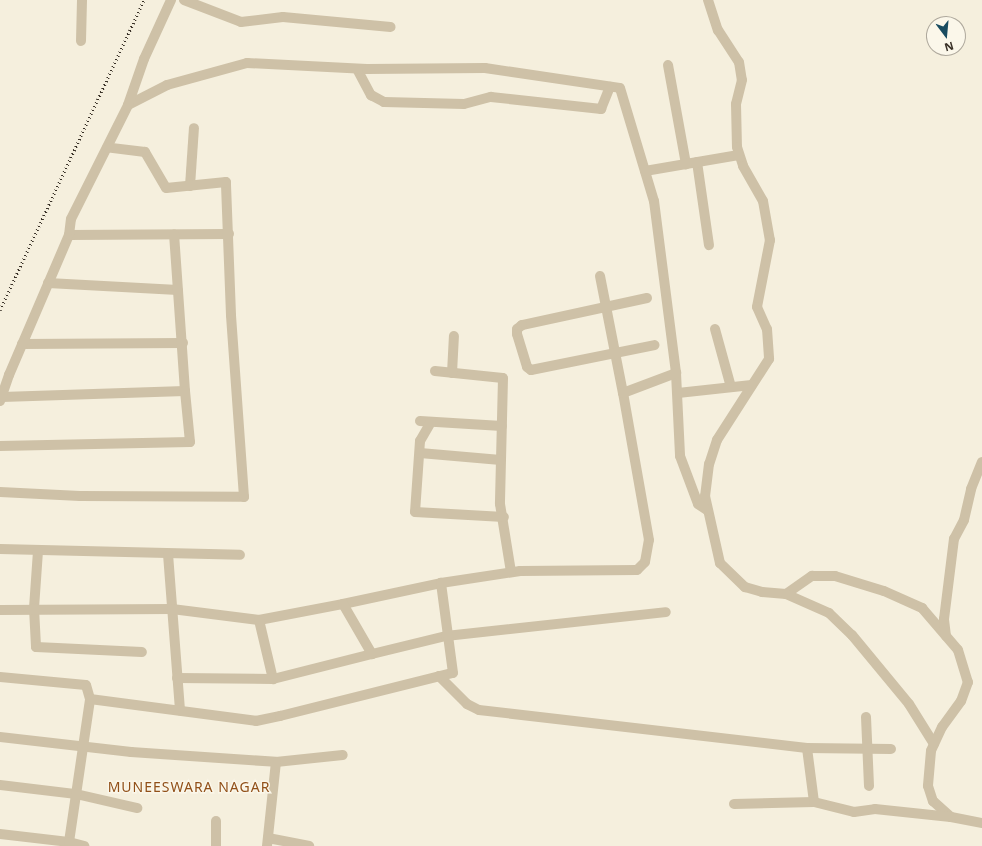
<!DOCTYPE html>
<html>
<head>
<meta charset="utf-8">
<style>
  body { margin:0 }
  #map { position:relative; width:982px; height:846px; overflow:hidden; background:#f5efdd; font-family:"Noto Sans",sans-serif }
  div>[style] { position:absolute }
  .street>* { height:10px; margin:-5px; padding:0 5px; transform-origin:5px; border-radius:5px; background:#cec1a7 }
  .rail>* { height:3px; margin-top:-1.5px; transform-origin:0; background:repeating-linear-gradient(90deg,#3a3228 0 1px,transparent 0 4px) }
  span { translate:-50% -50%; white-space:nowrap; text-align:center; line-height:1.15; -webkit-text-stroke:3px #fbf7ea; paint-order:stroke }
  .neighbourhood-label { font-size:14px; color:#915019; letter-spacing:1px }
  .north { position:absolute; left:926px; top:16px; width:40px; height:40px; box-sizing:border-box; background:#fbf7ea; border:1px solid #aea89c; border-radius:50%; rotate:164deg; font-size:11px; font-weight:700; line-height:16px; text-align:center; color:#3a3228 }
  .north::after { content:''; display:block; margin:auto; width:14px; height:18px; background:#194c60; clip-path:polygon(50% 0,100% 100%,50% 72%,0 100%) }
</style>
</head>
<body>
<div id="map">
  <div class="street">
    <div style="left:184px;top:0;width:61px;rotate:21.1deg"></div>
    <div style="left:241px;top:22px;width:42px;rotate:-6.8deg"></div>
    <div style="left:283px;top:17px;width:108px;rotate:5.3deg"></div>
    <div style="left:708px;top:0;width:32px;rotate:72deg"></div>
    <div style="left:718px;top:30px;width:38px;rotate:57deg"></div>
    <div style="left:739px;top:62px;width:18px;rotate:81deg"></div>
    <div style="left:742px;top:80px;width:25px;rotate:104deg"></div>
    <div style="left:736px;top:104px;width:43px;rotate:88.7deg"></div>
    <div style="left:737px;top:147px;width:20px;rotate:72deg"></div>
    <div style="left:743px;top:166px;width:40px;rotate:60.3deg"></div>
    <div style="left:763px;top:201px;width:40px;rotate:80deg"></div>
    <div style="left:770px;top:240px;width:68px;rotate:101deg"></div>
    <div style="left:757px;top:307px;width:24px;rotate:66deg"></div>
    <div style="left:767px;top:329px;width:30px;rotate:86deg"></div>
    <div style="left:769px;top:359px;width:96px;rotate:122.7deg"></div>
    <div style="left:717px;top:440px;width:25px;rotate:108deg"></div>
    <div style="left:709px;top:464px;width:32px;rotate:97deg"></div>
    <div style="left:705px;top:496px;width:69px;rotate:77.4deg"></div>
    <div style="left:720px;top:563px;width:35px;rotate:44deg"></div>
    <div style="left:745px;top:587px;width:18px;rotate:16deg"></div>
    <div style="left:762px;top:592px;width:24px;rotate:5deg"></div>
    <div style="left:786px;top:594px;width:32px;rotate:-35deg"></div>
    <div style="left:812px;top:576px;width:23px"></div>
    <div style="left:835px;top:576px;width:51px;rotate:17deg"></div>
    <div style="left:884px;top:591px;width:42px;rotate:24.1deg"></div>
    <div style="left:922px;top:608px;width:55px;rotate:49.4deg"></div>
    <div style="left:958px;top:650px;width:34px;rotate:73deg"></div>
    <div style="left:968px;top:682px;width:20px;rotate:110deg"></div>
    <div style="left:961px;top:701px;width:32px;rotate:126deg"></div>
    <div style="left:942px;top:727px;width:26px;rotate:115deg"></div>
    <div style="left:931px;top:751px;width:35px;rotate:95deg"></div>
    <div style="left:928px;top:786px;width:16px;rotate:72deg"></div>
    <div style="left:933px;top:801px;width:24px;rotate:42deg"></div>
    <div style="left:951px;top:817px;width:32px;rotate:11deg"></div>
    <div style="left:81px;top:41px;width:41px;rotate:-88.6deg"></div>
    <div style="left:668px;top:65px;width:101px;rotate:79.7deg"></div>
    <div style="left:357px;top:69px;width:30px;rotate:62deg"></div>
    <div style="left:371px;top:95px;width:15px;rotate:28deg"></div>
    <div style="left:384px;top:102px;width:80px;rotate:1.4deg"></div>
    <div style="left:464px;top:104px;width:28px;rotate:-15deg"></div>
    <div style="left:491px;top:97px;width:111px;rotate:6.2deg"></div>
    <div style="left:601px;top:109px;width:24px;rotate:-68deg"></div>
    <div style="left:128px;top:105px;width:44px;rotate:-27.1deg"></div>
    <div style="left:167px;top:85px;width:83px;rotate:-15.4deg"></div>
    <div style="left:247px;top:63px;width:120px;rotate:2.9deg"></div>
    <div style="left:367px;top:69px;width:118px;rotate:-0.5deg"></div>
    <div style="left:485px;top:68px;width:136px;rotate:8.4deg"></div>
    <div style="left:620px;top:88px;width:118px;rotate:73.3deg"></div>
    <div style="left:654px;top:201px;width:173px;rotate:82.7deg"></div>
    <div style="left:676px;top:373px;width:83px;rotate:87.2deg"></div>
    <div style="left:680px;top:456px;width:51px;rotate:69.4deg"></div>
    <div style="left:698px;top:504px;width:11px;rotate:34deg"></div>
    <div style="left:697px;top:162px;width:84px;rotate:81.8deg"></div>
    <div style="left:645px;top:171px;width:95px;rotate:-9.7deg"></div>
    <div style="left:190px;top:186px;width:58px;rotate:-86.1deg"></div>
    <div style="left:69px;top:235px;width:160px;rotate:-0.4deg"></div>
    <div style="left:600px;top:276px;width:119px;rotate:78.9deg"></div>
    <div style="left:48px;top:283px;width:130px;rotate:3.1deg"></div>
    <div style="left:647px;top:298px;width:128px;rotate:167.8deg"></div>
    <div style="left:522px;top:325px;width:6px;rotate:141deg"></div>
    <div style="left:517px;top:329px;width:5px;rotate:90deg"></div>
    <div style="left:517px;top:334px;width:34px;rotate:73deg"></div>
    <div style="left:527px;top:367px;width:5px;rotate:37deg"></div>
    <div style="left:531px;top:370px;width:126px;rotate:-11.4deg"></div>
    <div style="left:715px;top:329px;width:60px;rotate:74.6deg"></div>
    <div style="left:22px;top:344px;width:161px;rotate:-0.4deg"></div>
    <div style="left:435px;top:371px;width:68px;rotate:5.9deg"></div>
    <div style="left:503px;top:378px;width:126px;rotate:91.4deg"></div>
    <div style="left:500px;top:504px;width:69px;rotate:80.8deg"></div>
    <div style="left:452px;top:373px;width:37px;rotate:-87deg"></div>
    <div style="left:678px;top:393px;width:74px;rotate:-6.2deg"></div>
    <div style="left:2px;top:397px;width:183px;rotate:-1.9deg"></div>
    <div style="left:185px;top:391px;width:157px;rotate:-94deg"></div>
    <div style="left:0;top:401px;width:28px;rotate:-71deg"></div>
    <div style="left:9px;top:375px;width:152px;rotate:-66.8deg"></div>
    <div style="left:69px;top:235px;width:16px;rotate:-83deg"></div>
    <div style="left:71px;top:219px;width:127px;rotate:-63.4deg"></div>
    <div style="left:128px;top:105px;width:49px;rotate:-70.8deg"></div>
    <div style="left:144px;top:59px;width:65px;rotate:-65.4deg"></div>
    <div style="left:420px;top:421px;width:82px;rotate:3.5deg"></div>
    <div style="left:431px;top:422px;width:22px;rotate:120deg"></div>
    <div style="left:420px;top:441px;width:71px;rotate:94deg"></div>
    <div style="left:415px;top:512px;width:89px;rotate:3.2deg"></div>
    <div style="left:0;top:446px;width:190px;rotate:-1.2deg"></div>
    <div style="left:190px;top:442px;width:51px;rotate:-95.6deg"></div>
    <div style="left:420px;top:453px;width:81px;rotate:4.9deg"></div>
    <div style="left:0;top:492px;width:80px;rotate:2.9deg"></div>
    <div style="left:80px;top:496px;width:164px;rotate:0.3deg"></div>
    <div style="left:244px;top:497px;width:182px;rotate:-94.1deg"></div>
    <div style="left:231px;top:315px;width:133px;rotate:-92.2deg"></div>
    <div style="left:226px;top:182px;width:60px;rotate:174.3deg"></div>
    <div style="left:166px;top:188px;width:42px;rotate:-120.3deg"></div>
    <div style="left:145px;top:152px;width:38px;rotate:-173deg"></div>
    <div style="left:0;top:549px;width:240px;rotate:1.4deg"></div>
    <div style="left:38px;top:551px;width:57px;rotate:94deg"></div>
    <div style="left:34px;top:608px;width:39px;rotate:87deg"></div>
    <div style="left:36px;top:647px;width:106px;rotate:2.7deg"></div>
    <div style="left:168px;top:554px;width:157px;rotate:85.6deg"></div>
    <div style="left:786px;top:594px;width:47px;rotate:23.8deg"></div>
    <div style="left:829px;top:613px;width:32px;rotate:44deg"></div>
    <div style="left:852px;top:635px;width:89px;rotate:50.4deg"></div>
    <div style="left:909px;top:704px;width:47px;rotate:58deg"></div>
    <div style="left:343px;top:604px;width:100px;rotate:-12.1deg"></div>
    <div style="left:0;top:610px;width:172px;rotate:-0.3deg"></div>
    <div style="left:172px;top:609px;width:88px;rotate:7.2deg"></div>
    <div style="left:259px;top:620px;width:86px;rotate:-10.8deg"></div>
    <div style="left:343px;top:604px;width:58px;rotate:59.9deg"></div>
    <div style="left:372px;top:654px;width:76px;rotate:-13.7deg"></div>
    <div style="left:446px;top:636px;width:221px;rotate:-6.2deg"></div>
    <div style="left:259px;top:620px;width:61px;rotate:76.7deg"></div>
    <div style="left:273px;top:679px;width:102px;rotate:-14.2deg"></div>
    <div style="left:946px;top:636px;width:17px;rotate:-97deg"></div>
    <div style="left:944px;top:619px;width:81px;rotate:-82.9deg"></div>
    <div style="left:954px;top:539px;width:21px;rotate:-62deg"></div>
    <div style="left:964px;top:520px;width:32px;rotate:-77deg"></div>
    <div style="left:971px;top:489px;width:29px;rotate:-68deg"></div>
    <div style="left:439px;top:676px;width:40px;rotate:45deg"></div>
    <div style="left:467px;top:704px;width:13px;rotate:27deg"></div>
    <div style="left:479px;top:710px;width:330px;rotate:6.6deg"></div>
    <div style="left:807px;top:748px;width:84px;rotate:0.7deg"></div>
    <div style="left:0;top:677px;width:86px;rotate:5.3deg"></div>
    <div style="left:86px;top:685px;width:15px;rotate:74deg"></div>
    <div style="left:177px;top:678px;width:96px;rotate:0.6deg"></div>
    <div style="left:866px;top:717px;width:69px;rotate:87.5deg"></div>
    <div style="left:0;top:737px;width:132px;rotate:6.5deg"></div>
    <div style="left:131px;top:752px;width:145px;rotate:3.9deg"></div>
    <div style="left:276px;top:762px;width:67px;rotate:-6deg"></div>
    <div style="left:807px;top:748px;width:54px;rotate:82.6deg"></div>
    <div style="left:0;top:785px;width:77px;rotate:6.8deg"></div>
    <div style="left:76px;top:794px;width:63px;rotate:12.9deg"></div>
    <div style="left:734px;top:804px;width:80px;rotate:-1.4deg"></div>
    <div style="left:814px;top:802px;width:41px;rotate:14deg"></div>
    <div style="left:854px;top:812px;width:21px;rotate:-8deg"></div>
    <div style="left:875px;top:809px;width:76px;rotate:6deg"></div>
    <div style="left:216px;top:821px;width:25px;rotate:90deg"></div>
    <div style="left:0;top:834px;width:69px;rotate:6.6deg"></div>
    <div style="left:69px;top:842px;width:145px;rotate:-81.6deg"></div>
    <div style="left:90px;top:699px;width:167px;rotate:7.5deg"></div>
    <div style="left:256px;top:721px;width:25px;rotate:-12deg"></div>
    <div style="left:280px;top:716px;width:178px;rotate:-14deg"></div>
    <div style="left:453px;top:673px;width:91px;rotate:-97.6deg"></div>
    <div style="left:441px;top:583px;width:80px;rotate:-8.6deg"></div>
    <div style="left:520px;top:571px;width:117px;rotate:-0.5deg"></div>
    <div style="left:637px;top:570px;width:11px;rotate:-45deg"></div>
    <div style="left:645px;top:562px;width:22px;rotate:-80deg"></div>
    <div style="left:649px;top:540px;width:149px;rotate:-100deg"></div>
    <div style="left:623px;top:393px;width:57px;rotate:-20.7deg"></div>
    <div style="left:268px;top:838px;width:42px;rotate:11deg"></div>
    <div style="left:69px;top:842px;width:16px;rotate:15deg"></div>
    <div style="left:267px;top:846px;width:84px;rotate:-83.9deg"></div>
  </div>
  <div class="rail">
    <div style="left:0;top:310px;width:342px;rotate:-65.1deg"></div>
  </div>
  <div class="neighbourhood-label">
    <span style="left:189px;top:787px">MUNEESWARA NAGAR</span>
  </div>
  <div class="north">N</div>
</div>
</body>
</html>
